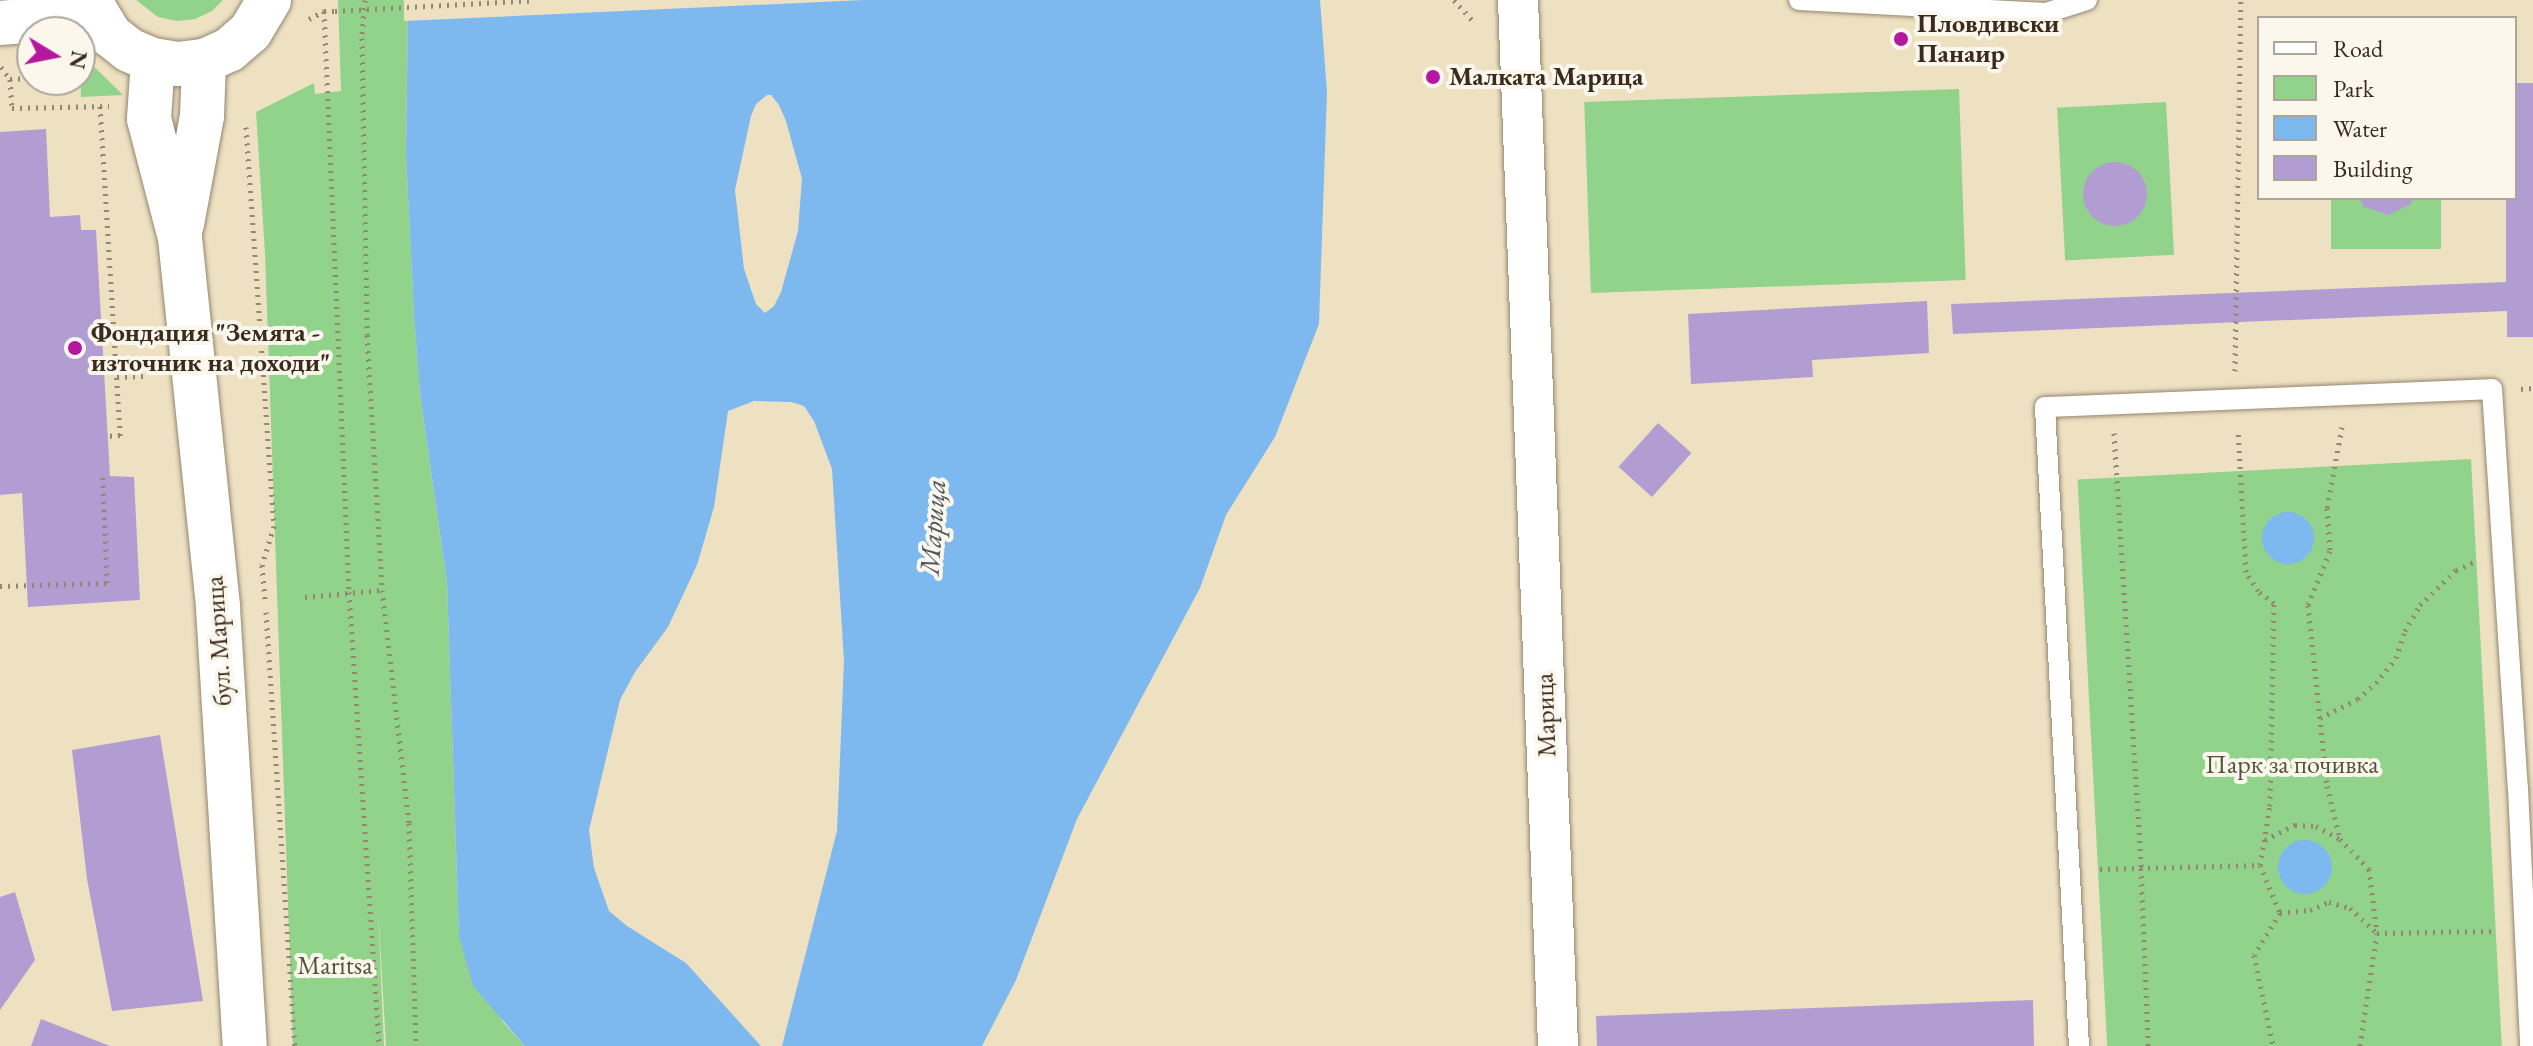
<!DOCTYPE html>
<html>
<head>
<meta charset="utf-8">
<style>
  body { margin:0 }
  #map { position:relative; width:2533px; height:1046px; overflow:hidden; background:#eee1c2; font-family:"EB Garamond",serif }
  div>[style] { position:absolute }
  .green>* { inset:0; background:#91d38b; transform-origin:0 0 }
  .water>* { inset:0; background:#7db9ef }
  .round { border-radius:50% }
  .pier>* { inset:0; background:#eee1c2 }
  .building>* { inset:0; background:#b29dd3; transform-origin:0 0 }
  .path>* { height:5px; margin-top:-2.5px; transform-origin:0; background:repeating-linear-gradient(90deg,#948670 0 2px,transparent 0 8px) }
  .roads { filter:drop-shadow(0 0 2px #948670) drop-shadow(0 0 2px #948670) }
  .service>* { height:20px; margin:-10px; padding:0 10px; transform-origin:10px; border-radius:10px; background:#fff }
  .minor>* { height:40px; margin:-20px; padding:0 20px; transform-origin:20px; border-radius:20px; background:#fff }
  .tertiary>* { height:44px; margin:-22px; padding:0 22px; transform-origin:22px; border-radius:22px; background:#fff }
  .primary>* { height:44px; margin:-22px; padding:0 22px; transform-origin:22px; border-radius:22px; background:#fff }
  .path-bridge>* { height:5px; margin-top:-2.5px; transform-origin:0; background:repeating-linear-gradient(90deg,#948670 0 2px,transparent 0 8px) }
  .dots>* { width:22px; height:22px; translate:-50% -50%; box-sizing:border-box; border:4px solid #fbf7ec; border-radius:50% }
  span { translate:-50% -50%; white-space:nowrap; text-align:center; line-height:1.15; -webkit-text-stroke:8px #fbf7ec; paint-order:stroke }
  .poi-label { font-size:26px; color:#3b2a1e; font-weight:700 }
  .left { translate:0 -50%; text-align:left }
  .street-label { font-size:26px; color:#3b2a1e }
  .park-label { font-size:26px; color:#505439 }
  .water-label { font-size:28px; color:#4f555d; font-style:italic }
  .legend { position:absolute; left:2257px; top:16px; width:260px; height:184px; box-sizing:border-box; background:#fbf7ec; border:2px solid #aea59a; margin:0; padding:10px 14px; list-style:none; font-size:24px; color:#3b2a1e }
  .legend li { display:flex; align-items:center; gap:16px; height:40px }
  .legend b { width:40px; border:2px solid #aea59a }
  .north { position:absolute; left:16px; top:16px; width:80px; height:80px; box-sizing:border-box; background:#fbf7ec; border:2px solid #aea59a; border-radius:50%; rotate:100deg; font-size:22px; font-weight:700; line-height:32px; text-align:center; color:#3b2a1e }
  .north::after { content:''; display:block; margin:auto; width:28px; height:36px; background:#b5179e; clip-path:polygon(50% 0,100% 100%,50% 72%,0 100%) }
</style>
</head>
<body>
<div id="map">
  <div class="green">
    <div style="clip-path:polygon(136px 0,223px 0,212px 11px,195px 19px,177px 21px,158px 17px)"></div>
    <div style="clip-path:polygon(338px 0,408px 0,406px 154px,414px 316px,420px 394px,447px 582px,459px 936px,503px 1022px,525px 1046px,386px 1046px,378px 907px,384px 1046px,293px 1046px,265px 254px,256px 112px,314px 83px,315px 94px,341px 91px)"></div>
    <div style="clip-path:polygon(80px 53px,123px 95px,81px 97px)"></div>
    <div style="left:1959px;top:89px;width:191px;height:375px;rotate:88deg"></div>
    <div style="left:2166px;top:102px;width:153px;height:109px;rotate:87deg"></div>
    <div style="left:2331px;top:198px;width:110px;height:51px"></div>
    <div style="left:2471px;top:459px;width:588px;height:394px;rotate:87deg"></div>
  </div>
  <div class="water">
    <div style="clip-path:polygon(evenodd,408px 0,1320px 0,1327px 92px,1319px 324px,1275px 437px,1226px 515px,1200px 588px,1077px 819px,1016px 980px,982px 1046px,782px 1046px,837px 831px,844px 661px,832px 469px,814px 421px,804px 406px,791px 402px,754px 401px,728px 411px,714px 507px,697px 565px,668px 627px,635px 672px,620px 700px,589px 830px,594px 868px,609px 911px,627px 926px,686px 963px,761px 1046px,525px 1046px,473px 986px,459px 936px,447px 582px,420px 394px,414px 316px,406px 154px,408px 0,767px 95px,771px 95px,779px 105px,786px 121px,802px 179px,798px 231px,781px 292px,774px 306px,765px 313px,756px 304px,744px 269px,735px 190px,751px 116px,756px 104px,767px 95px)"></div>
    <div class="round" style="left:2262px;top:512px;width:52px;height:52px"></div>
    <div class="round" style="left:2278px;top:840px;width:54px;height:54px"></div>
  </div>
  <div class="pier">
    <div style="clip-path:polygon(404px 0,864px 0,404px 21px)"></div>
  </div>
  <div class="building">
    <div style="clip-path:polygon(2515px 83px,2533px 83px,2533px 337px,2507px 337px,2507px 311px,1953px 334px,1951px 304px,2506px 282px,2506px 198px,2515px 198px)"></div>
    <div style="clip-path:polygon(46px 129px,50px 217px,80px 215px,81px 230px,96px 230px,110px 476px,134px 477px,140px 600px,28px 607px,22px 493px,0 495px,0 132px)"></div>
    <div class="round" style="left:2083px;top:162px;width:64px;height:64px"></div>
    <div style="clip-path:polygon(2359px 198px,2413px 198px,2411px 204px,2388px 215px,2364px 207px)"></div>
    <div style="clip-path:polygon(1927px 301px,1929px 353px,1812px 360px,1813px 377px,1691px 384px,1688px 314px)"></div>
    <div style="left:1658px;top:423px;width:45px;height:59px;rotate:42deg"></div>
    <div style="clip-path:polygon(160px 735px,203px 1001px,112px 1011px,87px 879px,72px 750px)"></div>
    <div style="clip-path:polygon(15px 892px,35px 960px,0 1010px,0 897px)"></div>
    <div style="clip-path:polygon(2033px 1000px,2034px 1046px,1597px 1046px,1596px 1016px)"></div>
    <div style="clip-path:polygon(41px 1019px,110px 1046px,31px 1046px)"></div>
  </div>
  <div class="path">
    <div style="left:365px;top:0;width:38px;rotate:95deg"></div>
    <div style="left:362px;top:38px;width:297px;rotate:89deg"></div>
    <div style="left:367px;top:335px;width:255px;rotate:86.6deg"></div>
    <div style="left:382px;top:590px;width:235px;rotate:83.4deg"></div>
    <div style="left:409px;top:823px;width:223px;rotate:88.2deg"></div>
    <div style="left:1454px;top:0;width:30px;rotate:48deg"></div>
    <div style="left:324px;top:11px;width:582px;rotate:87.54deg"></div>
    <div style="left:349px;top:592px;width:455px;rotate:86.2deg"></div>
    <div style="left:309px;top:19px;width:17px;rotate:-28deg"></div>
    <div style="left:324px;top:11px;width:11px"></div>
    <div style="left:1px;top:67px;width:15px;rotate:53deg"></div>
    <div style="left:10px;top:79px;width:29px;rotate:86deg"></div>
    <div style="left:12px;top:108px;width:97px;rotate:-1.2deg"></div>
    <div style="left:10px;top:79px;width:22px;rotate:-3deg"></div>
    <div style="left:100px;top:106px;width:330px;rotate:86.5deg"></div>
    <div style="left:120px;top:435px;width:12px;rotate:175deg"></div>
    <div style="left:246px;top:127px;width:400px;rotate:86deg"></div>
    <div style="left:274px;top:526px;width:41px;rotate:107.1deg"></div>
    <div style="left:262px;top:565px;width:37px;rotate:85deg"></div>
    <div style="left:2235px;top:371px;width:371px;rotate:-89.1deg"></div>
    <div style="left:117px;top:377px;width:27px;rotate:-2deg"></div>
    <div style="left:2521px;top:389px;width:12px;rotate:-5deg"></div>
    <div style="left:2342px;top:427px;width:82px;rotate:100.5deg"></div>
    <div style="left:2327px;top:508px;width:43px;rotate:86deg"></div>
    <div style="left:2330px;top:551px;width:58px;rotate:112.2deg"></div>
    <div style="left:2308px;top:605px;width:182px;rotate:84deg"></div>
    <div style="left:2327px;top:786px;width:55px;rotate:76.2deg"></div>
    <div style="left:2340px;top:839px;width:42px;rotate:46deg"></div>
    <div style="left:2369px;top:869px;width:64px;rotate:82.9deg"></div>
    <div style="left:2377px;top:933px;width:114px;rotate:98.6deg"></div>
    <div style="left:2114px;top:433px;width:436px;rotate:86.4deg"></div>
    <div style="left:2141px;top:868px;width:178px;rotate:87.7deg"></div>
    <div style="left:0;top:586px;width:107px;rotate:-1.6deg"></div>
    <div style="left:107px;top:583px;width:106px;rotate:-92.2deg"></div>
    <div style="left:305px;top:597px;width:77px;rotate:-5.2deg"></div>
    <div style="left:266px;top:612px;width:435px;rotate:86.2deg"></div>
    <div style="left:2320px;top:718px;width:42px;rotate:-26.6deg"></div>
    <div style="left:2358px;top:699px;width:24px;rotate:-42deg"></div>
    <div style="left:2376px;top:683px;width:32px;rotate:-51deg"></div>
    <div style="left:2396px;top:658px;width:28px;rotate:-72deg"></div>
    <div style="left:2405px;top:631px;width:30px;rotate:-60deg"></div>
    <div style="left:2420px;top:605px;width:50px;rotate:-44.2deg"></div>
    <div style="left:2456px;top:570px;width:20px;rotate:-24deg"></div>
    <div style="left:2265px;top:840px;width:34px;rotate:-27deg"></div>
    <div style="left:2295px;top:825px;width:21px;rotate:3deg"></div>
    <div style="left:2316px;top:826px;width:26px;rotate:29deg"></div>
    <div style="left:2260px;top:865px;width:52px;rotate:67.4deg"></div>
    <div style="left:2280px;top:913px;width:49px;rotate:121.8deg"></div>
    <div style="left:2254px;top:955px;width:93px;rotate:78.2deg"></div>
    <div style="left:2100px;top:869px;width:160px;rotate:-1.4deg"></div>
    <div style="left:2260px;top:865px;width:60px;rotate:-80.4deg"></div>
    <div style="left:2270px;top:806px;width:203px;rotate:-88.9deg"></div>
    <div style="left:2274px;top:603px;width:20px;rotate:-143deg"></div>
    <div style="left:2258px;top:591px;width:22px;rotate:-122deg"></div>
    <div style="left:2246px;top:572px;width:143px;rotate:-93.2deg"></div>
    <div style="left:2280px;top:913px;width:30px;rotate:-6deg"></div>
    <div style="left:2310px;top:910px;width:21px;rotate:-23deg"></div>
    <div style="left:2329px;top:902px;width:22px;rotate:16deg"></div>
    <div style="left:2350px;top:908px;width:37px;rotate:43deg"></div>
    <div style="left:2377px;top:933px;width:118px;rotate:-1deg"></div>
  </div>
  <div class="roads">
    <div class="service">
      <div style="left:1799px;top:0;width:247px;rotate:3deg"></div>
      <div style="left:2046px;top:13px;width:43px;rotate:-17.6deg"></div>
      <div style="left:2079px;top:1046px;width:640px;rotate:-93.05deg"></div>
      <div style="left:2045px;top:407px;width:447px;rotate:-2.3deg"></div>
      <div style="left:2492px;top:389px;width:400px;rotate:86.3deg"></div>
      <div style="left:2518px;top:788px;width:258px;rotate:87.3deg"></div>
    </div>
    <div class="minor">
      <div style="left:1518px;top:0;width:1047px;rotate:87.81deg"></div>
    </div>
    <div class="tertiary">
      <div style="left:153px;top:60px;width:59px;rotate:93.9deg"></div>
      <div style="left:149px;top:119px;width:123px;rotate:75.4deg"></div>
      <div style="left:180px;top:238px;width:372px;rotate:84.1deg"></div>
      <div style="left:218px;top:608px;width:439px;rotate:86.5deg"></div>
      <div style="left:182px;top:224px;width:110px;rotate:-79.5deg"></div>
      <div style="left:202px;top:116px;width:55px;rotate:-87.9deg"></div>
    </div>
    <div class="primary">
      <div style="left:89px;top:0;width:41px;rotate:59deg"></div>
      <div style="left:110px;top:35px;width:24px;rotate:38deg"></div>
      <div style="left:129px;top:50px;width:26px;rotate:23deg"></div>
      <div style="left:153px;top:60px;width:25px;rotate:9deg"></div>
      <div style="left:178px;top:64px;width:26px;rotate:-7deg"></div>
      <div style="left:204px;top:61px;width:27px;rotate:-24deg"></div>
      <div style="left:229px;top:50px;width:28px;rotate:-41deg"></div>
      <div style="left:250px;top:32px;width:37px;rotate:-59deg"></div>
      <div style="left:0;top:23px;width:95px;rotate:-4.8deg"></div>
    </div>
  </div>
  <div class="path-bridge">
    <div style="left:335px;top:11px;width:200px;rotate:-3.1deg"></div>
  </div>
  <div class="dots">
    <div style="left:1901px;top:39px;background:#b5179e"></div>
    <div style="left:1433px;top:77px;background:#b5179e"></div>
    <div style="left:75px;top:348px;background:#b5179e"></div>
  </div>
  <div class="poi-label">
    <span class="left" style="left:1917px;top:39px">Пловдивски<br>Панаир</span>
    <span class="left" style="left:1449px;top:77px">Малката Марица</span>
    <span class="left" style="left:91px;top:348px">Фондация "Земята -<br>източник на доходи"</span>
  </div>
  <div class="street-label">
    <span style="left:219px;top:641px;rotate:-94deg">бул. Марица</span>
    <span style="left:1546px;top:715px;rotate:-92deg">Марица</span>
  </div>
  <div class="park-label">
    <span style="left:2292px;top:765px">Парк за почивка</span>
    <span style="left:335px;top:966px">Maritsa</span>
  </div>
  <div class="water-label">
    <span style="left:932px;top:527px;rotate:-86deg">Марица</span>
  </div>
  <ul class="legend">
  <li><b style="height:10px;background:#fff"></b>Road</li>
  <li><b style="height:22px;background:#91d38b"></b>Park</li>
  <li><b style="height:22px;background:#7db9ef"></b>Water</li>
  <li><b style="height:22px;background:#b29dd3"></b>Building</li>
  </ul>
  <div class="north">N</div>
</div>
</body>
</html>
